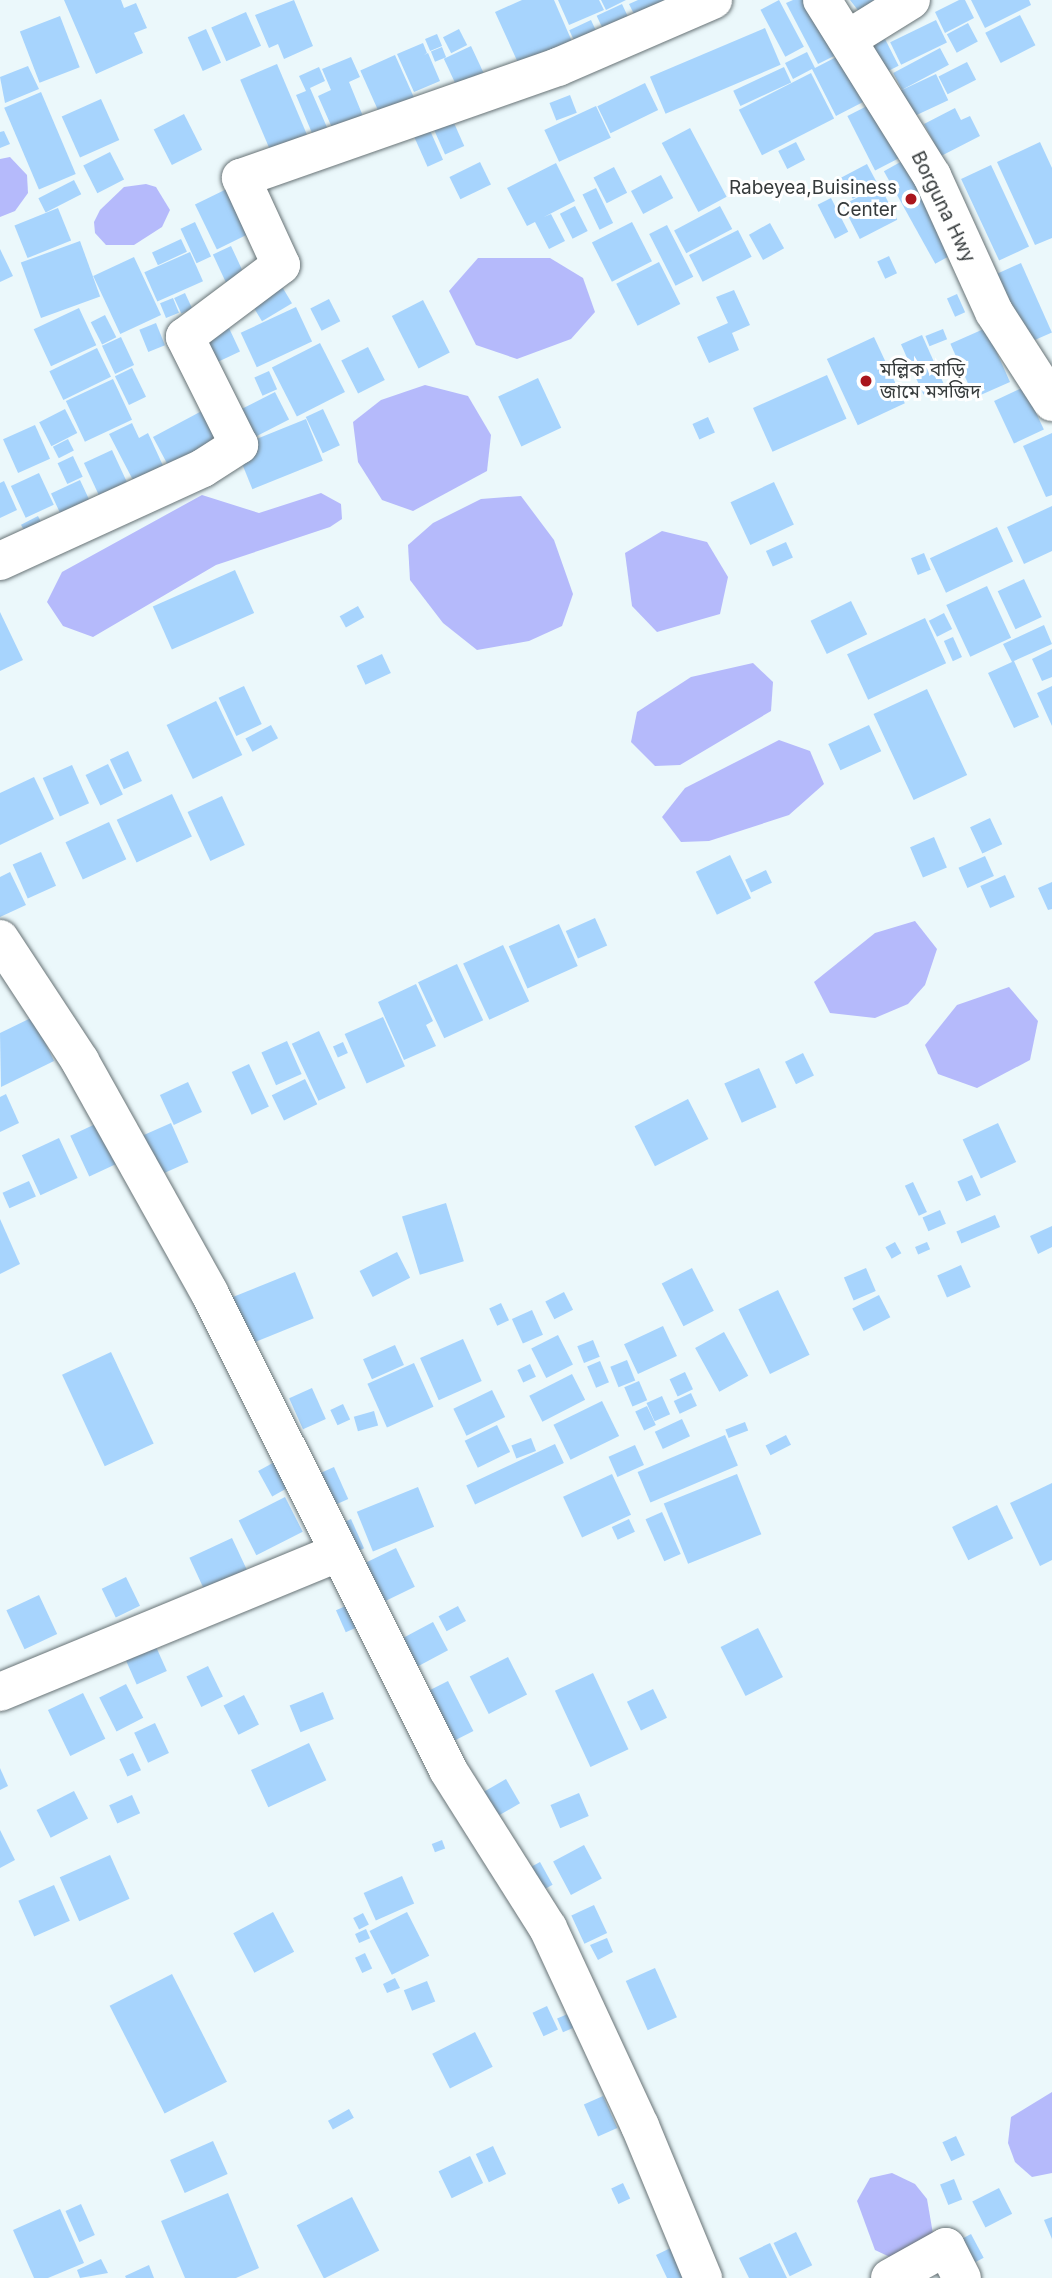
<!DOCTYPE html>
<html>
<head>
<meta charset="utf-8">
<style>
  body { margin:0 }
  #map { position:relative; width:1052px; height:2278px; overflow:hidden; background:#ebf8fb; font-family:Inter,"Noto Sans Bengali",sans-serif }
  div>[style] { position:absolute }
  .water>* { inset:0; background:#b5bafb }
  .building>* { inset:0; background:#a7d4fd; transform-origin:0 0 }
  .roads { filter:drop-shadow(0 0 2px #687376) drop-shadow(0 0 2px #687376) }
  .minor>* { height:38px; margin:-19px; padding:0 19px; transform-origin:19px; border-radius:19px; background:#fff }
  .dots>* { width:19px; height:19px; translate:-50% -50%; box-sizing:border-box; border:4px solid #fff; border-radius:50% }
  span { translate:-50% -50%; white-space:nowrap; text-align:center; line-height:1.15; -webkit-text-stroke:6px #fff; paint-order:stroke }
  .poi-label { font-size:19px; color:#363b3c }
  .right { translate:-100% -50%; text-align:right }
  .left { translate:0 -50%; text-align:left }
  .street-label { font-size:19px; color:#363b3c }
</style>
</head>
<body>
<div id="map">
  <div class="water">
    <div style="clip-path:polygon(10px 157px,27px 175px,28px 193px,15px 211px,0 217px,0 159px)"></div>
    <div style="clip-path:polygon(146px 184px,156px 187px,170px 210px,162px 227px,134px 245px,106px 245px,95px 233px,94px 222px,100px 210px,124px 187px)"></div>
    <div style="clip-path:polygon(478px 258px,550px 258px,583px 278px,595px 312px,571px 339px,517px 359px,476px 345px,449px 291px)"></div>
    <div style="clip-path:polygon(425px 385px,468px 396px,491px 435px,487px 471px,413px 511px,382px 500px,358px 462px,353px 422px,381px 400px)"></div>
    <div style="clip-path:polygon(321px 493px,341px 504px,342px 519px,330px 527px,216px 565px,93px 637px,63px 626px,47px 602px,62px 572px,202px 495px,259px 513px)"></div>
    <div style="clip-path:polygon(521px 496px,554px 540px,573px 594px,562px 626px,529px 641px,477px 650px,443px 623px,410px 580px,408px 545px,433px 523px,481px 499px)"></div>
    <div style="clip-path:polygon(662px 531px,707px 542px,728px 577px,720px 614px,657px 632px,632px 606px,625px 553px)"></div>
    <div style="clip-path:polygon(753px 663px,773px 682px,771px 711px,680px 765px,655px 766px,631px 742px,637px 712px,691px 677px)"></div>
    <div style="clip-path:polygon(779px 740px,810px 751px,824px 784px,789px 815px,709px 841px,681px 842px,662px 817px,685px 788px)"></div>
    <div style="clip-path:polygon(915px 921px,937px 949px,925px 985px,908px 1004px,875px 1018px,830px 1013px,814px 982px,875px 933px)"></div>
    <div style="clip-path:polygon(1009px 987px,1038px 1021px,1030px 1060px,977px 1088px,938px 1074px,925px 1045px,957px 1005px)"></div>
    <div style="clip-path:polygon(1052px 2092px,1052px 2173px,1032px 2177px,1015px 2162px,1008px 2143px,1011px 2117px)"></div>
    <div style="clip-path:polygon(892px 2173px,915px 2184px,927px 2199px,933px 2234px,892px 2258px,875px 2250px,857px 2201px,870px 2178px)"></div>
  </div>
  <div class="building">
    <div style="clip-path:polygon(64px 0,121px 0,124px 8px,136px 3px,147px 28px,134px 33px,143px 53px,96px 74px)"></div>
    <div style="clip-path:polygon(294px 0,313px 46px,284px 59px,278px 44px,269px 48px,255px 15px)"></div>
    <div style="clip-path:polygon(522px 0,554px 0,577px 53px,524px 76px,495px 12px)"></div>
    <div style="clip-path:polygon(558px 0,599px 0,604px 10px,569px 25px)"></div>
    <div style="clip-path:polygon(601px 0,626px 0,606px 10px)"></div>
    <div style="clip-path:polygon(638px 0,691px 0,639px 24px,629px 4px)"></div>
    <div style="left:779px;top:0;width:53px;height:21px;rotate:62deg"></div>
    <div style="clip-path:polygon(793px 0,808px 0,836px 55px,818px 64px,786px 3px)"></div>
    <div style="clip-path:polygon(850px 0,888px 0,864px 18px)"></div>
    <div style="clip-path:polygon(959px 0,965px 0,974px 18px,945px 33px,935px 12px)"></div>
    <div style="clip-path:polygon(971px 0,1029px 0,1031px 5px,985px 28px)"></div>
    <div style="left:622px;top:4px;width:21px;height:28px;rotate:65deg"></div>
    <div style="left:246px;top:12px;width:37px;height:38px;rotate:66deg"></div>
    <div style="left:1020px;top:15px;width:34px;height:39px;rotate:63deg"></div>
    <div style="left:60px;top:16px;width:55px;height:43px;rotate:69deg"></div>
    <div style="left:591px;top:20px;width:23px;height:24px;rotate:65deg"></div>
    <div style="left:936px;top:20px;width:25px;height:51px;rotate:64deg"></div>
    <div style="left:968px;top:23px;width:21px;height:24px;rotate:62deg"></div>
    <div style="left:765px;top:28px;width:40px;height:125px;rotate:67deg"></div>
    <div style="left:206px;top:29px;width:37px;height:20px;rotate:66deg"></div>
    <div style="left:459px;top:29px;width:18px;height:18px;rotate:63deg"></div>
    <div style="left:437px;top:34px;width:13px;height:13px;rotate:67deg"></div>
    <div style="left:885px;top:39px;width:30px;height:19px;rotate:63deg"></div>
    <div style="clip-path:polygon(423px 43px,427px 53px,424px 55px,428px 53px,440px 81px,414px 92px,397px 54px)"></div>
    <div style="left:471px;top:46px;width:47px;height:30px;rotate:65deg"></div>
    <div style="left:442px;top:47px;width:11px;height:12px;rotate:68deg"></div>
    <div style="left:940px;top:48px;width:19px;height:53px;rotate:62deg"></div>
    <div style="clip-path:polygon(807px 52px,815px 68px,842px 54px,865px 101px,836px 116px,812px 69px,793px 79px,785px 63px)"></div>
    <div style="left:395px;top:55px;width:48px;height:38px;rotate:66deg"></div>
    <div style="clip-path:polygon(351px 57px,360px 77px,349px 82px,367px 126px,337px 139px,318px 96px,331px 90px,322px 69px)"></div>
    <div style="left:967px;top:62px;width:20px;height:32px;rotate:63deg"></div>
    <div style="left:277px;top:64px;width:92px;height:40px;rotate:67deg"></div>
    <div style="clip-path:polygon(28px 66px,39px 89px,5px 103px,0 77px)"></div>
    <div style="clip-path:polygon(319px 67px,325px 81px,310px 88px,332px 139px,317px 145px,296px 95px,306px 91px,299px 76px)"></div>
    <div style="left:784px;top:67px;width:17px;height:56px;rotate:65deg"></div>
    <div style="left:811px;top:73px;width:51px;height:81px;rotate:63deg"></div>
    <div style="left:936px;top:74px;width:29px;height:39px;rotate:65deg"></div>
    <div style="left:645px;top:83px;width:30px;height:53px;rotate:64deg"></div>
    <div style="left:41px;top:92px;width:89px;height:40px;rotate:67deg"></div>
    <div style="left:570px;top:95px;width:19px;height:22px;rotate:69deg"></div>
    <div style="left:101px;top:99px;width:45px;height:43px;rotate:66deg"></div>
    <div style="left:875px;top:102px;width:61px;height:31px;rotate:63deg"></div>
    <div style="left:596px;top:106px;width:35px;height:57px;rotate:65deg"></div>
    <div style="clip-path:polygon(955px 108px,961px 120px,970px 116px,980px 136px,941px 156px,924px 124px)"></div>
    <div style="left:184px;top:114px;width:40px;height:34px;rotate:63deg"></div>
    <div style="left:450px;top:114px;width:35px;height:21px;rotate:66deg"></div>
    <div style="left:428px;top:126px;width:37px;height:17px;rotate:66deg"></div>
    <div style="left:690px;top:128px;width:78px;height:32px;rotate:62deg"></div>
    <div style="clip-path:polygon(4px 131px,10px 144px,0 148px,0 132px)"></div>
    <div style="left:796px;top:142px;width:20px;height:20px;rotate:63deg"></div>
    <div style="clip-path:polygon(1040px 142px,1052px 168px,1052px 238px,1035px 245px,997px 162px)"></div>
    <div style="left:110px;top:152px;width:31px;height:30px;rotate:63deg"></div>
    <div style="left:904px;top:160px;width:106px;height:23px;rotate:61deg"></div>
    <div style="left:480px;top:162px;width:25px;height:34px;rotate:64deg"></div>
    <div style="clip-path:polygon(556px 163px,575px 201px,544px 217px,551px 214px,565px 241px,549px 249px,535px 222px,527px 226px,507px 188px)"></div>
    <div style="left:867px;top:164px;width:24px;height:29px;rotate:62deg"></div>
    <div style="left:991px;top:165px;width:90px;height:33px;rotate:65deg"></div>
    <div style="left:614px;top:167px;width:29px;height:23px;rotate:63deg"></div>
    <div style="left:661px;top:175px;width:26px;height:34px;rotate:62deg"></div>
    <div style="left:74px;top:180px;width:16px;height:40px;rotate:63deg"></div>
    <div style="left:239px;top:183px;width:50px;height:49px;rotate:64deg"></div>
    <div style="left:880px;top:186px;width:38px;height:42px;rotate:63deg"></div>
    <div style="left:596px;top:188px;width:39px;height:15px;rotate:64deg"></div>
    <div style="left:831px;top:198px;width:38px;height:15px;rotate:63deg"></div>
    <div style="left:575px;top:206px;width:28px;height:17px;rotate:63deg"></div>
    <div style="left:720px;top:206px;width:26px;height:52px;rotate:62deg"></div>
    <div style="left:58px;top:208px;width:35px;height:47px;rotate:68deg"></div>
    <div style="left:195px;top:222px;width:38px;height:16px;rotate:65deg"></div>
    <div style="left:632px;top:222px;width:44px;height:45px;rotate:63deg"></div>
    <div style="left:770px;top:223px;width:29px;height:24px;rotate:61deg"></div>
    <div style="left:667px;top:225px;width:58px;height:20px;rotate:63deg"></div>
    <div style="left:738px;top:230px;width:30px;height:55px;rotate:63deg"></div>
    <div style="left:181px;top:239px;width:14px;height:32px;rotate:65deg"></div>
    <div style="left:80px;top:241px;width:59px;height:63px;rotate:70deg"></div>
    <div style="left:231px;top:246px;width:31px;height:20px;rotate:65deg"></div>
    <div style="clip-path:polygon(0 249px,13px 276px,0 282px)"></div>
    <div style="left:190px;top:252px;width:32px;height:50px;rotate:66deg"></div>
    <div style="left:889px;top:256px;width:19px;height:13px;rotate:65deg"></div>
    <div style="left:134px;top:257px;width:64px;height:45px;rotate:65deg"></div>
    <div style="left:659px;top:262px;width:47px;height:48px;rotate:63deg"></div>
    <div style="left:1021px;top:263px;width:76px;height:28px;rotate:66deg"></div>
    <div style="left:275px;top:275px;width:33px;height:35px;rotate:59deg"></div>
    <div style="clip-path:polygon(734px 290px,750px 325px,732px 333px,739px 350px,709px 363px,697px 337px,728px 323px,716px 297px)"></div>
    <div style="left:185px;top:293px;width:17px;height:12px;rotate:65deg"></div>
    <div style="left:957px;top:294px;width:20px;height:11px;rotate:66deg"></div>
    <div style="left:173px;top:298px;width:16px;height:14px;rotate:68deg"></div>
    <div style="left:329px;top:299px;width:25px;height:21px;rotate:63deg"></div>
    <div style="left:423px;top:300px;width:59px;height:35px;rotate:63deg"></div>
    <div style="left:296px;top:307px;width:38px;height:61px;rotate:65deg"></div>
    <div style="left:79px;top:308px;width:41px;height:50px;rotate:65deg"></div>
    <div style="left:105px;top:315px;width:25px;height:16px;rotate:63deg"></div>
    <div style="left:156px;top:323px;width:24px;height:18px;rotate:68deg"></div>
    <div style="left:229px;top:328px;width:26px;height:33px;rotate:65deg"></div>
    <div style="left:986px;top:328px;width:59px;height:39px;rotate:66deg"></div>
    <div style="left:943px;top:329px;width:11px;height:19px;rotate:68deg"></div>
    <div style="left:922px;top:335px;width:55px;height:23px;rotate:66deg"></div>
    <div style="left:121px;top:337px;width:31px;height:21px;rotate:65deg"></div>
    <div style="left:874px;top:337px;width:73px;height:52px;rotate:65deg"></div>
    <div style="left:320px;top:343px;width:55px;height:54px;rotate:63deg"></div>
    <div style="left:368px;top:347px;width:37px;height:30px;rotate:63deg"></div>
    <div style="left:97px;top:348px;width:32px;height:53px;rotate:64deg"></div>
    <div style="left:132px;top:368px;width:32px;height:19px;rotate:64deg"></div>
    <div style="left:269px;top:371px;width:20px;height:16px;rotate:66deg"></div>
    <div style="left:827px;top:375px;width:48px;height:81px;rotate:66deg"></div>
    <div style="left:538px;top:378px;width:55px;height:44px;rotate:65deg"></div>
    <div style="left:113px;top:379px;width:45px;height:52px;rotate:65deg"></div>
    <div style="left:1024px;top:387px;width:47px;height:33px;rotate:65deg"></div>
    <div style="left:275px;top:392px;width:31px;height:43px;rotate:63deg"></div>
    <div style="left:213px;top:405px;width:44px;height:68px;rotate:62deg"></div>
    <div style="left:65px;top:409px;width:27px;height:29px;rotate:63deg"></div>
    <div style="left:323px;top:409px;width:40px;height:19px;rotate:65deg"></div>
    <div style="left:708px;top:417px;width:17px;height:17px;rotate:66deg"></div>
    <div style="left:306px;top:419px;width:45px;height:76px;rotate:68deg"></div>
    <div style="clip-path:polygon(132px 423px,139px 438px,148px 433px,165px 470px,135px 484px,109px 434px)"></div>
    <div style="left:35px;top:425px;width:37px;height:35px;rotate:66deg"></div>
    <div style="clip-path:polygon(1052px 433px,1052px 495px,1046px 497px,1023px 446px)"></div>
    <div style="left:68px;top:439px;width:13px;height:17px;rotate:63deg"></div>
    <div style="left:112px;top:450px;width:38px;height:31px;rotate:65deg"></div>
    <div style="left:73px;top:456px;width:23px;height:17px;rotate:65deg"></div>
    <div style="left:39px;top:473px;width:35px;height:31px;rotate:65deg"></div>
    <div style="left:80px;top:480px;width:38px;height:32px;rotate:65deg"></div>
    <div style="clip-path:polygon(4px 481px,17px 510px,0 518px,0 483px)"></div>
    <div style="left:774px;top:482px;width:47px;height:48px;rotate:65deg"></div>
    <div style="clip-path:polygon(1052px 506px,1052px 551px,1024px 564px,1007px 527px)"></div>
    <div style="left:38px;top:516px;width:13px;height:19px;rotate:63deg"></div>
    <div style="left:997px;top:527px;width:38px;height:74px;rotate:65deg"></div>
    <div style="left:786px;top:542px;width:17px;height:22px;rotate:66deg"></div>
    <div style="left:924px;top:553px;width:18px;height:14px;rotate:68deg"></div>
    <div style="left:235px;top:570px;width:47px;height:90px;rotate:66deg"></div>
    <div style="left:1024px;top:579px;width:42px;height:29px;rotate:65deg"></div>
    <div style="left:987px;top:586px;width:57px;height:45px;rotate:65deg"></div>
    <div style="left:851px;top:601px;width:37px;height:45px;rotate:64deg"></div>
    <div style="left:358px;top:606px;width:13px;height:21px;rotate:61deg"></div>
    <div style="clip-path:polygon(0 612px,23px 660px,0 671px)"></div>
    <div style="left:944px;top:613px;width:18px;height:17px;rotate:63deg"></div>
    <div style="left:925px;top:618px;width:50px;height:86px;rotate:65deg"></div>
    <div style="clip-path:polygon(1044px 625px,1052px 644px,1014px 661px,1039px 717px,1014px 728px,988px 673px,1012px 662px,1003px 644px)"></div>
    <div style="left:953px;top:637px;width:22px;height:10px;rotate:66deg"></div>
    <div style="clip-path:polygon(1052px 649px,1052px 677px,1042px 681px,1032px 659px)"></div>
    <div style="left:382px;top:654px;width:21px;height:28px;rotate:65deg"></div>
    <div style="left:244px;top:686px;width:42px;height:28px;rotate:65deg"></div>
    <div style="clip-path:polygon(1052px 686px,1052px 726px,1037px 693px)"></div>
    <div style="left:927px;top:689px;width:95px;height:59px;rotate:65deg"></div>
    <div style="left:216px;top:701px;width:60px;height:55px;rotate:64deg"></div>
    <div style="left:271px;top:725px;width:15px;height:29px;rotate:62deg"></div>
    <div style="left:869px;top:725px;width:29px;height:45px;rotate:65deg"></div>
    <div style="left:128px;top:751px;width:33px;height:20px;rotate:65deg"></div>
    <div style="left:108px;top:764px;width:34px;height:25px;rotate:64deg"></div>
    <div style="left:72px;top:765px;width:42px;height:32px;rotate:66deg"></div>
    <div style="clip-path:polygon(34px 777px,54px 819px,0 845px,0 793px)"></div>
    <div style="left:172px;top:794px;width:47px;height:61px;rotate:65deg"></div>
    <div style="left:222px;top:796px;width:54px;height:38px;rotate:65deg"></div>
    <div style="left:990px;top:818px;width:29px;height:22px;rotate:65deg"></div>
    <div style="left:109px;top:822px;width:41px;height:48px;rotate:65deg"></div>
    <div style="left:934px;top:837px;width:33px;height:26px;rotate:67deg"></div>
    <div style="left:41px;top:852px;width:37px;height:31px;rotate:66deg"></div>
    <div style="left:730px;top:855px;width:48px;height:38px;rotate:64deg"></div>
    <div style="left:985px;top:856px;width:22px;height:29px;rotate:66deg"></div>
    <div style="left:766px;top:870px;width:14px;height:23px;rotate:65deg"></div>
    <div style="clip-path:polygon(10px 872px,26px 905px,0 917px,0 877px)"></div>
    <div style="left:1005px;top:875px;width:24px;height:27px;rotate:66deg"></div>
    <div style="clip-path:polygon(1052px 882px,1052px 909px,1048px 910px,1038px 888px)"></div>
    <div style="left:595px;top:918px;width:30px;height:32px;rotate:66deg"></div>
    <div style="left:559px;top:924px;width:46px;height:55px;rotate:66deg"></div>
    <div style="left:503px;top:945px;width:62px;height:44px;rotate:65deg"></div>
    <div style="left:457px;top:964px;width:62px;height:43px;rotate:65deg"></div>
    <div style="clip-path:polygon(416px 984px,433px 1021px,426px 1025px,436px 1046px,404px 1060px,378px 1002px)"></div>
    <div style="clip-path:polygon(33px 1017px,54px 1061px,1px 1087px,0 1033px)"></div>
    <div style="left:383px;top:1017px;width:54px;height:42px;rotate:66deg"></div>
    <div style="left:319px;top:1031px;width:63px;height:30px;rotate:65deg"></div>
    <div style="left:287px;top:1041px;width:36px;height:28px;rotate:66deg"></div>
    <div style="left:343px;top:1042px;width:12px;height:11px;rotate:66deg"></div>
    <div style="left:803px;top:1053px;width:25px;height:20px;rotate:64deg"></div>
    <div style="left:249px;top:1064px;width:47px;height:19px;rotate:65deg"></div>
    <div style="left:759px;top:1068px;width:43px;height:38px;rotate:66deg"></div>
    <div style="left:305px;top:1079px;width:28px;height:37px;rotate:64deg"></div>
    <div style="left:188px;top:1082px;width:33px;height:31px;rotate:65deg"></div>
    <div style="clip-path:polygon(6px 1094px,19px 1123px,0 1132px,0 1097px)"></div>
    <div style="left:688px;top:1099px;width:45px;height:60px;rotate:63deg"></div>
    <div style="left:102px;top:1121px;width:45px;height:35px;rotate:65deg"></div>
    <div style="left:171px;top:1123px;width:43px;height:42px;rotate:66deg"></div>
    <div style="left:998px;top:1123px;width:43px;height:39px;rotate:65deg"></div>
    <div style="left:59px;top:1138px;width:44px;height:41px;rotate:65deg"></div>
    <div style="left:972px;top:1175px;width:22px;height:16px;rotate:66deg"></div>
    <div style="left:29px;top:1181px;width:17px;height:29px;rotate:66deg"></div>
    <div style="left:913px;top:1182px;width:33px;height:9px;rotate:65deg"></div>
    <div style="left:446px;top:1203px;width:61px;height:46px;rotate:73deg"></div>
    <div style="left:940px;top:1210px;width:15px;height:19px;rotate:67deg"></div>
    <div style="left:995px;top:1215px;width:13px;height:42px;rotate:67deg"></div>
    <div style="clip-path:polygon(0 1219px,20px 1264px,0 1274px)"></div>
    <div style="clip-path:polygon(1052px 1226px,1052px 1247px,1038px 1254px,1030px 1236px)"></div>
    <div style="left:895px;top:1242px;width:13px;height:11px;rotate:61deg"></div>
    <div style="left:927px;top:1242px;width:8px;height:13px;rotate:67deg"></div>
    <div style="left:397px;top:1252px;width:29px;height:42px;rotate:63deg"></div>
    <div style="left:961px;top:1265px;width:24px;height:26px;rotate:66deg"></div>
    <div style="left:692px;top:1268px;width:48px;height:34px;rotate:63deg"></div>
    <div style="left:866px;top:1268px;width:25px;height:24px;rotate:67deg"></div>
    <div style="left:295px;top:1272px;width:50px;height:79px;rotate:68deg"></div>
    <div style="left:778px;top:1290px;width:72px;height:44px;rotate:64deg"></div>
    <div style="left:564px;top:1292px;width:20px;height:21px;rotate:63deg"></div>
    <div style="left:879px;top:1295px;width:25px;height:30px;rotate:63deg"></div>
    <div style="left:501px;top:1303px;width:19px;height:13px;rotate:65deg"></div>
    <div style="left:532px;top:1310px;width:27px;height:22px;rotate:66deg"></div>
    <div style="left:663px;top:1326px;width:33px;height:43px;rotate:65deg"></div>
    <div style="left:724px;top:1332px;width:50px;height:33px;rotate:61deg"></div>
    <div style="left:558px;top:1335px;width:33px;height:30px;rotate:63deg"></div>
    <div style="left:463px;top:1339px;width:46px;height:47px;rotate:66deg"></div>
    <div style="left:593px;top:1340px;width:18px;height:17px;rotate:68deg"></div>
    <div style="left:395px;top:1345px;width:22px;height:35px;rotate:66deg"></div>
    <div style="left:111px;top:1352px;width:101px;height:54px;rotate:65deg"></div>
    <div style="left:627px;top:1360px;width:22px;height:18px;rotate:68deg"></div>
    <div style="left:600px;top:1361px;width:23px;height:14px;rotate:67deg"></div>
    <div style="left:414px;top:1363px;width:48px;height:51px;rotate:66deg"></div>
    <div style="left:530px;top:1364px;width:14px;height:14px;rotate:65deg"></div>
    <div style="left:685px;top:1372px;width:19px;height:17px;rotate:65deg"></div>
    <div style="left:572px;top:1374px;width:29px;height:48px;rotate:63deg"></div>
    <div style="left:639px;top:1381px;width:21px;height:16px;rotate:67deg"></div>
    <div style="left:312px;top:1388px;width:34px;height:25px;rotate:66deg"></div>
    <div style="left:492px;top:1390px;width:30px;height:43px;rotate:64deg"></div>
    <div style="left:691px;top:1393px;width:14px;height:19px;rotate:65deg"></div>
    <div style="left:662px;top:1396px;width:20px;height:17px;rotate:66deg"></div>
    <div style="left:602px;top:1401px;width:39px;height:54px;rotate:64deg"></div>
    <div style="left:343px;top:1404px;width:17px;height:14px;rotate:65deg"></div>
    <div style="left:647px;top:1406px;width:21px;height:13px;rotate:65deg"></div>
    <div style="left:374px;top:1411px;width:15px;height:21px;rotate:74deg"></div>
    <div style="left:682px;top:1419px;width:19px;height:30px;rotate:65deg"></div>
    <div style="left:745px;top:1422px;width:9px;height:21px;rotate:69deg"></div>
    <div style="left:497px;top:1425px;width:30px;height:36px;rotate:64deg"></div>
    <div style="left:725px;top:1435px;width:33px;height:95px;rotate:67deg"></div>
    <div style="left:786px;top:1435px;width:11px;height:23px;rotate:63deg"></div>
    <div style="left:531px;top:1438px;width:14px;height:21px;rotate:69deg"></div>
    <div style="left:555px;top:1444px;width:21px;height:98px;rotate:65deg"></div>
    <div style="left:635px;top:1445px;width:22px;height:29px;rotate:66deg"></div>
    <div style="left:280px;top:1459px;width:29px;height:25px;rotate:61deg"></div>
    <div style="left:334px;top:1467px;width:35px;height:29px;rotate:66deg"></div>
    <div style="left:612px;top:1474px;width:45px;height:54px;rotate:65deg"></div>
    <div style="left:737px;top:1474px;width:65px;height:79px;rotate:68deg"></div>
    <div style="clip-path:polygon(1052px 1483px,1052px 1560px,1040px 1566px,1010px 1503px)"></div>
    <div style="left:418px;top:1487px;width:43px;height:66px;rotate:68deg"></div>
    <div style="left:285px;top:1497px;width:39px;height:52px;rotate:63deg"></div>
    <div style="left:997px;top:1505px;width:37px;height:50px;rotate:64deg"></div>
    <div style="left:662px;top:1512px;width:46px;height:18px;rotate:66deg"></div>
    <div style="left:351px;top:1519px;width:32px;height:17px;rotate:66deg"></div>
    <div style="left:629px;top:1519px;width:14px;height:19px;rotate:65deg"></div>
    <div style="left:232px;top:1538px;width:42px;height:47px;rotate:65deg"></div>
    <div style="left:396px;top:1548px;width:43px;height:39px;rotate:64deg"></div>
    <div style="left:126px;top:1577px;width:32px;height:27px;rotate:64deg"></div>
    <div style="left:39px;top:1595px;width:43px;height:36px;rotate:65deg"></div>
    <div style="left:357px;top:1601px;width:24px;height:23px;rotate:66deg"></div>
    <div style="left:458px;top:1606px;width:17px;height:22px;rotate:62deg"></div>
    <div style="left:433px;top:1622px;width:32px;height:44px;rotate:62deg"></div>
    <div style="left:758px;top:1628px;width:55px;height:42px;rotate:63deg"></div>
    <div style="left:153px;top:1640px;width:34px;height:33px;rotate:66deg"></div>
    <div style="left:508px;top:1657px;width:42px;height:43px;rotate:63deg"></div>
    <div style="left:208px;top:1666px;width:34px;height:24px;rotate:64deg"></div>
    <div style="left:593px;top:1673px;width:84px;height:42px;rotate:65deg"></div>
    <div style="left:448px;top:1681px;width:56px;height:25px;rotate:63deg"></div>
    <div style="left:126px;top:1684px;width:38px;height:30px;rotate:63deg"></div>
    <div style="left:653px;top:1689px;width:32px;height:29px;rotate:64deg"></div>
    <div style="left:323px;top:1692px;width:29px;height:36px;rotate:68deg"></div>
    <div style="left:83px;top:1693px;width:51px;height:39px;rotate:64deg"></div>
    <div style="left:244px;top:1695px;width:33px;height:23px;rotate:63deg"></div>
    <div style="left:155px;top:1723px;width:33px;height:23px;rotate:65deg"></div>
    <div style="left:309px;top:1743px;width:41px;height:64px;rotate:65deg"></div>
    <div style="left:133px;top:1753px;width:19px;height:15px;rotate:65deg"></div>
    <div style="clip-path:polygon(0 1768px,8px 1786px,0 1790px)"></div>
    <div style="left:506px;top:1779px;width:28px;height:31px;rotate:60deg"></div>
    <div style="left:74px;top:1791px;width:31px;height:42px;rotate:63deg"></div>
    <div style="left:579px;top:1793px;width:25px;height:31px;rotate:67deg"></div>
    <div style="left:132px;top:1795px;width:20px;height:25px;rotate:66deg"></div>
    <div style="clip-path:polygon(0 1830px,15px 1860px,0 1868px)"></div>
    <div style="left:442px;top:1840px;width:9px;height:11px;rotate:69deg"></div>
    <div style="left:584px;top:1845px;width:38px;height:35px;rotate:62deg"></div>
    <div style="left:110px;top:1855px;width:48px;height:55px;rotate:66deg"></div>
    <div style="left:540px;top:1862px;width:26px;height:12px;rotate:61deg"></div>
    <div style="left:402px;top:1876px;width:30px;height:42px;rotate:66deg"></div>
    <div style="left:54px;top:1885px;width:39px;height:39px;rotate:66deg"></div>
    <div style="left:594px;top:1905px;width:31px;height:25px;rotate:65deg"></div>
    <div style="left:273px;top:1912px;width:45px;height:45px;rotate:62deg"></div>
    <div style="left:407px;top:1912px;width:49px;height:42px;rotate:63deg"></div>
    <div style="left:363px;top:1913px;width:13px;height:11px;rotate:63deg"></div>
    <div style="left:366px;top:1929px;width:10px;height:12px;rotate:66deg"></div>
    <div style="clip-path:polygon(607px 1938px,613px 1952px,598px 1960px,590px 1945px)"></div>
    <div style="left:365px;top:1953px;width:17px;height:11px;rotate:65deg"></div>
    <div style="left:655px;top:1968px;width:54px;height:32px;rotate:66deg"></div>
    <div style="left:172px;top:1974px;width:121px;height:70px;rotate:63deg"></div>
    <div style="clip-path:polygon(395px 1978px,400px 1988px,387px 1993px,383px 1984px)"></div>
    <div style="left:427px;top:1981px;width:22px;height:25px;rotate:68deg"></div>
    <div style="left:547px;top:2006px;width:26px;height:16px;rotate:65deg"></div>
    <div style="left:570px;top:2013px;width:15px;height:14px;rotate:67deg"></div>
    <div style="left:475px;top:2032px;width:39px;height:48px;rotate:63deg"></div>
    <div style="left:603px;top:2096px;width:35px;height:21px;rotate:66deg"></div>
    <div style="left:349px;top:2109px;width:10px;height:24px;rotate:61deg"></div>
    <div style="left:956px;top:2136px;width:21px;height:15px;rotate:65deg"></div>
    <div style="left:213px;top:2141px;width:36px;height:47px;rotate:66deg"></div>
    <div style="left:493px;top:2146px;width:31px;height:19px;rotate:65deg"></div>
    <div style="left:470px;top:2156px;width:30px;height:35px;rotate:64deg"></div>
    <div style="left:954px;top:2179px;width:22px;height:15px;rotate:68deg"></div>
    <div style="left:623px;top:2183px;width:17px;height:13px;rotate:65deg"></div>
    <div style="left:999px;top:2188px;width:29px;height:30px;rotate:63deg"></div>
    <div style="clip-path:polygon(228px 2193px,259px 2268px,236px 2278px,185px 2278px,161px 2221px)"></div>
    <div style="left:352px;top:2197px;width:60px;height:62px;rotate:63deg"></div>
    <div style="left:81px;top:2204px;width:34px;height:17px;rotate:66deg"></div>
    <div style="clip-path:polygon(60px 2209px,84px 2263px,48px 2278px,34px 2278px,13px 2230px)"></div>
    <div style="clip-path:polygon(1052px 2217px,1052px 2239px,1044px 2220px)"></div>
    <div style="left:796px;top:2232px;width:37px;height:25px;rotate:64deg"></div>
    <div style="left:971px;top:2234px;width:27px;height:11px;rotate:62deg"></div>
    <div style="clip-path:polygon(683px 2242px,699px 2278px,667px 2278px,656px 2255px)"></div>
    <div style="clip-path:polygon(770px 2243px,787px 2278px,749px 2278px,739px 2258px)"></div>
    <div style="clip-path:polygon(101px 2259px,108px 2273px,80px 2278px,77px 2270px)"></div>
    <div style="clip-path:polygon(149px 2265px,154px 2278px,126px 2278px,125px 2276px)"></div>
  </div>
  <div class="roads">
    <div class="minor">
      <div style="left:822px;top:0;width:208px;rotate:58deg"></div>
      <div style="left:932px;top:176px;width:149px;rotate:65.5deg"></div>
      <div style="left:994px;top:312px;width:107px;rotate:57.2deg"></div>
      <div style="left:848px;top:39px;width:74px;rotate:-31.8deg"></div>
      <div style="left:0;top:561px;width:223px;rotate:-24.6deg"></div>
      <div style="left:203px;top:468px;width:43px;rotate:-32.6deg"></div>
      <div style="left:239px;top:445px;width:121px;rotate:-116.6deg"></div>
      <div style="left:185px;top:337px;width:120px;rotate:-36.9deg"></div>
      <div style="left:281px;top:265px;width:96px;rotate:-114.7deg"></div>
      <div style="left:241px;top:178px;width:336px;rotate:-19.3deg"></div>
      <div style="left:558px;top:67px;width:169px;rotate:-23.4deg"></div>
      <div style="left:0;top:939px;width:146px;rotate:56.7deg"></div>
      <div style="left:80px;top:1061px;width:265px;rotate:60.8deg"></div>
      <div style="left:209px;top:1292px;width:534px;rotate:63.43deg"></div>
      <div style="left:448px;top:1770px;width:187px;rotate:57.7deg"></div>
      <div style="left:548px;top:1928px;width:218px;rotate:65.1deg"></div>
      <div style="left:640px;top:2126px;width:165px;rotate:67.5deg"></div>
      <div style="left:0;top:1692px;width:365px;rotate:-22.4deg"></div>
      <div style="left:890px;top:2278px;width:64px;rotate:-29deg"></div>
      <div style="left:946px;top:2247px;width:35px;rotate:63deg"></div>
    </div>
  </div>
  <div class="dots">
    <div style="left:911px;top:199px;background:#a9151d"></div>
    <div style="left:866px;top:381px;background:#a9151d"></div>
  </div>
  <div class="poi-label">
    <span class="right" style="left:897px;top:199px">Rabeyea,Buisiness<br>Center</span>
    <span class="left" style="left:880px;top:381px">মল্লিক বাড়ি<br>জামে মসজিদ</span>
  </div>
  <div class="street-label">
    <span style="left:943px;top:207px;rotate:64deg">Borguna Hwy</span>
  </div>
</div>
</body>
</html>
